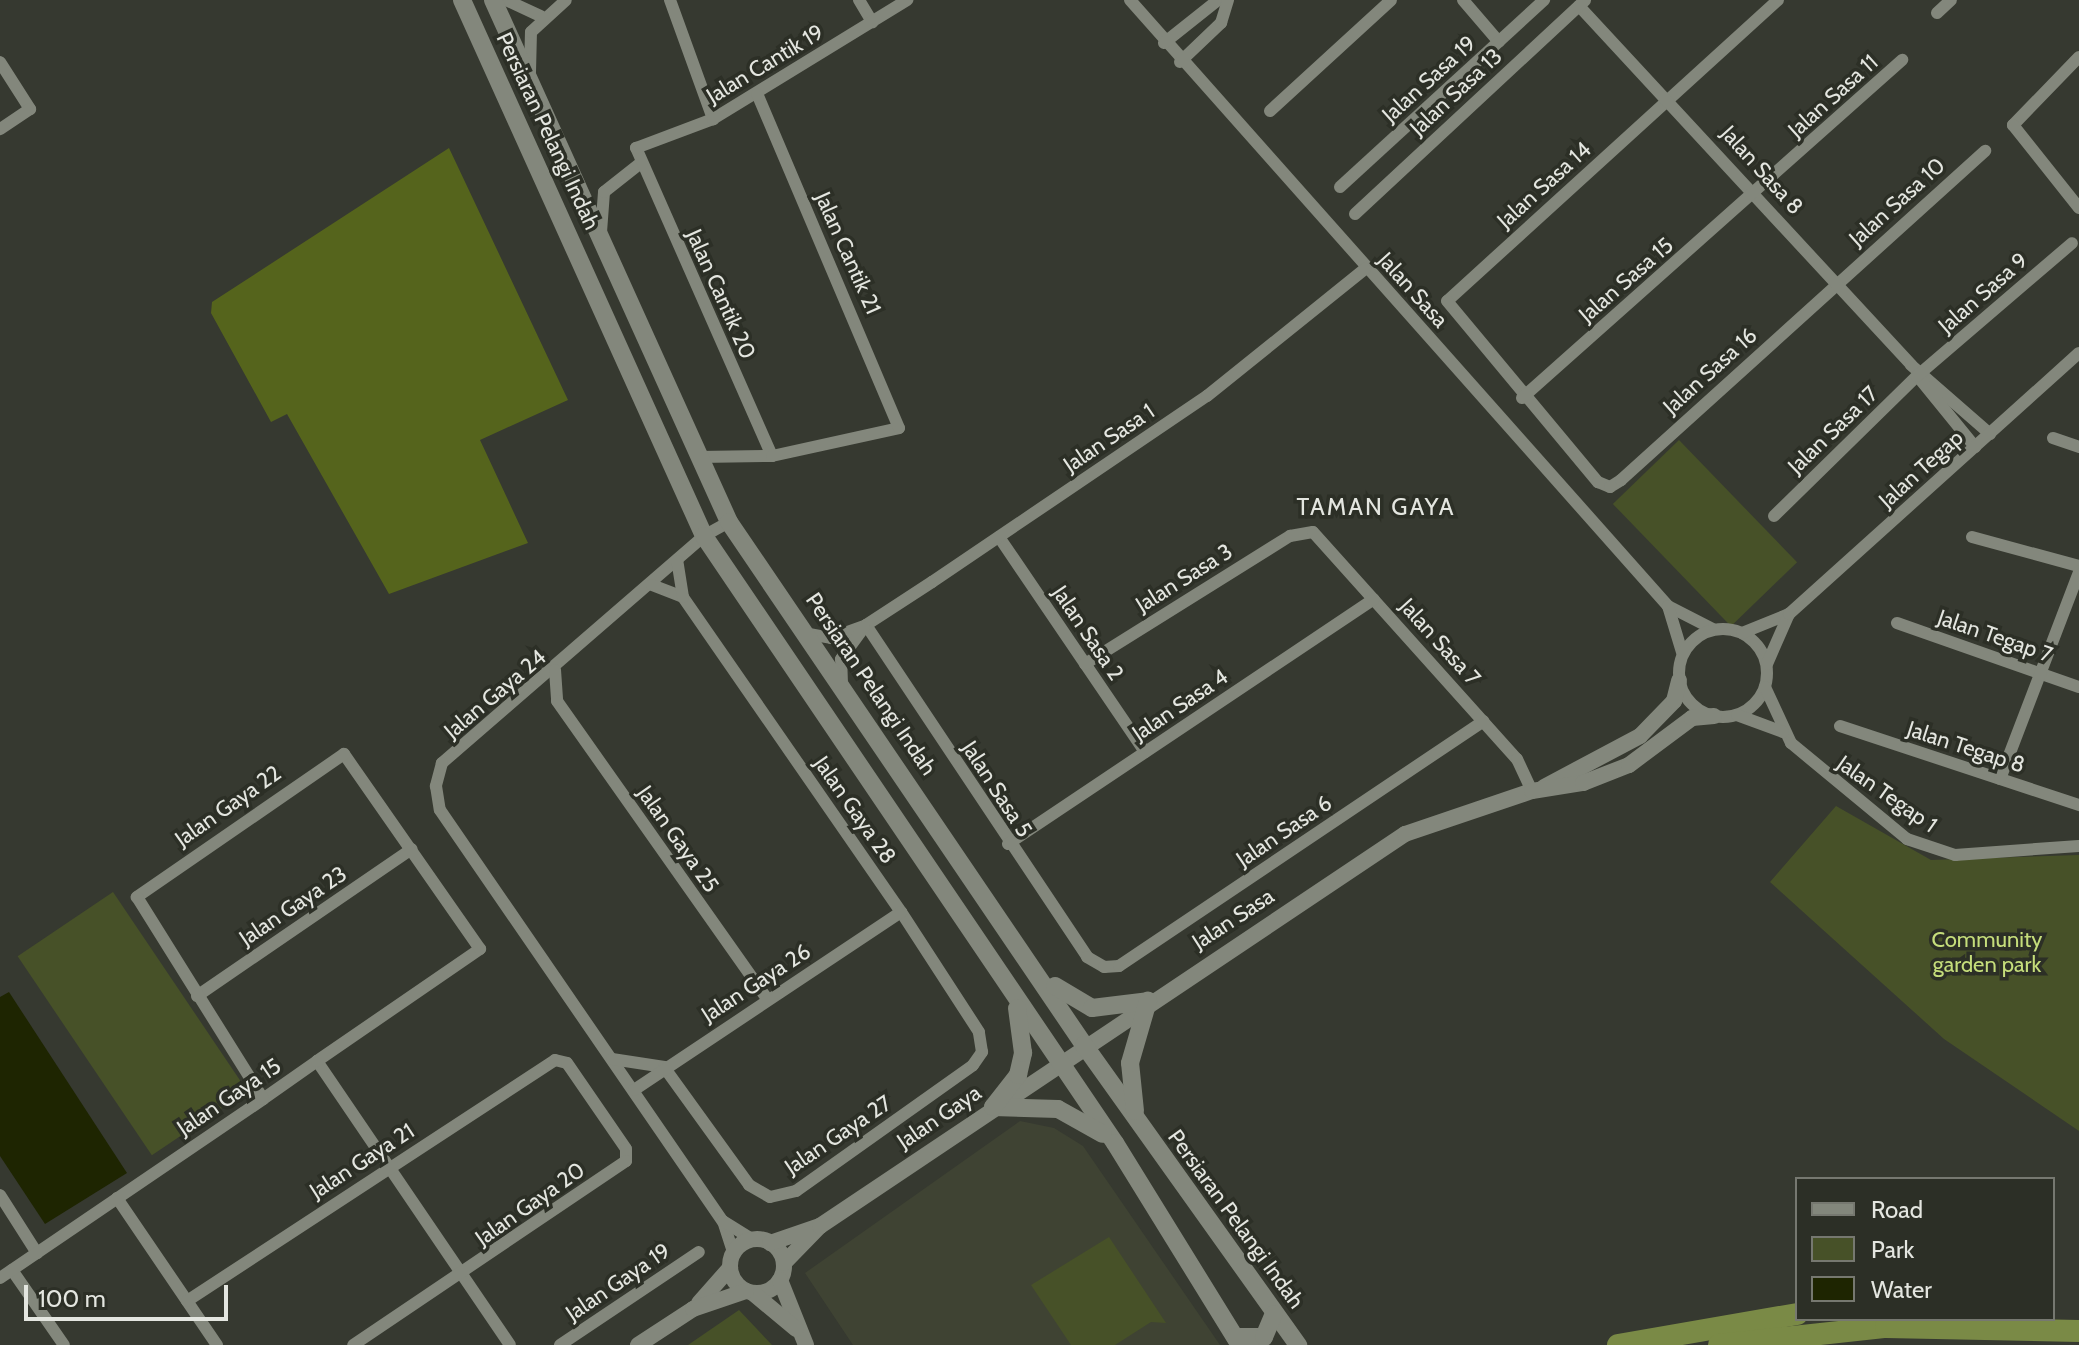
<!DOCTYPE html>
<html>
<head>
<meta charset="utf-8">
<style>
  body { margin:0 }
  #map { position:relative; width:2079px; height:1345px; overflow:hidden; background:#363930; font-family:Cabin,sans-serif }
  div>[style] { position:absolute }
  .built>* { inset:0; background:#3f4333 }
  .green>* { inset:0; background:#475128; transform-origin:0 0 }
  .water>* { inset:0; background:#1e2501 }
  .building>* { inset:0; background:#55641c }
  .minor>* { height:12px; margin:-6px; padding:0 6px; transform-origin:6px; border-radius:6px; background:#83877c }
  .minor>.ring { margin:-6px; padding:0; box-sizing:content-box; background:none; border:12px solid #83877c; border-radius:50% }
  .tertiary>* { height:16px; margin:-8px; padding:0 8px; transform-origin:8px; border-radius:8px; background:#83877c }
  .tertiary>.ring { margin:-8px; padding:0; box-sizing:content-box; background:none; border:16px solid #83877c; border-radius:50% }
  .secondary>* { height:18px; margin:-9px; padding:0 9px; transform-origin:9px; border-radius:9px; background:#83877c }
  .trunk>* { height:22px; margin:-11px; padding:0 11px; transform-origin:11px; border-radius:11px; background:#7a8a46 }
  span { translate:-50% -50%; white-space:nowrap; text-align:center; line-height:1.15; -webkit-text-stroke:7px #2c2f26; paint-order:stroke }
  .street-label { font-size:22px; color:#e4e6e0 }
  .park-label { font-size:22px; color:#c5dd7b }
  .neighbourhood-label { font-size:24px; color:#e4e6e0; letter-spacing:2px }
  .legend { position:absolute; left:1795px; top:1177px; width:260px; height:144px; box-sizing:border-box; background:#2c2f26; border:2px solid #767870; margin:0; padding:10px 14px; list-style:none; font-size:24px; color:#e4e6e0 }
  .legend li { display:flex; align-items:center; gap:16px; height:40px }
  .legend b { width:40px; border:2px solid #767870 }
  .scale { position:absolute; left:24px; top:1285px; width:204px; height:36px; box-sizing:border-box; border:4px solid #e4e6e0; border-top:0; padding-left:10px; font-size:24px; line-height:28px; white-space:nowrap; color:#e4e6e0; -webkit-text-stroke:6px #2c2f26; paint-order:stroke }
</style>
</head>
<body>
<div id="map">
  <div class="built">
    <div style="clip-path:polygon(1020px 1121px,1054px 1128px,1083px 1146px,1220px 1345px,853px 1345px,805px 1273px)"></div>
  </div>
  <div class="green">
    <div style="left:1679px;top:440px;width:170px;height:92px;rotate:46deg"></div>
    <div style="clip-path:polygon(1836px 806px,1931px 860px,2079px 855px,2079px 1131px,1944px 1039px,1770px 882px)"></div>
    <div style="left:113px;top:892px;width:240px;height:115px;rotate:56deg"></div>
    <div style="clip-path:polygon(1109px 1237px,1166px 1323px,1151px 1322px,1115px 1345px,1071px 1345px,1031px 1285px)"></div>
    <div style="clip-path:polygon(739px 1310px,772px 1345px,688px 1345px)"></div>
  </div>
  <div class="water">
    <div style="clip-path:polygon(9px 992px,127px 1173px,45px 1224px,0 1156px,0 997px)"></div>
  </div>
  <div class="building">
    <div style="clip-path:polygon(449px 148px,568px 400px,480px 440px,528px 543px,389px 594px,287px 414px,271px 422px,211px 313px,212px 302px)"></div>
  </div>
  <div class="minor">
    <div style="left:506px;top:0;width:38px;rotate:25deg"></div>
    <div style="left:670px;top:0;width:127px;rotate:70.1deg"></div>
    <div style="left:859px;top:0;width:26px;rotate:59deg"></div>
    <div style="left:1130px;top:0;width:810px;rotate:48.4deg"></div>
    <div style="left:1668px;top:606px;width:51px;rotate:27.1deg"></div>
    <div style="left:1463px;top:0;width:55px;rotate:49.4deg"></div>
    <div style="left:1778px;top:0;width:447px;rotate:137.7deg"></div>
    <div style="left:1447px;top:301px;width:236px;rotate:50.2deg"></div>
    <div style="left:1598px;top:482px;width:13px;rotate:23deg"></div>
    <div style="left:1610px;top:487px;width:13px;rotate:-32deg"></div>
    <div style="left:1621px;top:480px;width:491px;rotate:-42.1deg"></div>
    <div style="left:1579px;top:6px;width:489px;rotate:47.2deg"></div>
    <div style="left:1911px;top:365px;width:105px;rotate:41.1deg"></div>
    <div style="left:1937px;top:13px;width:19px;rotate:-43deg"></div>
    <div style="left:1164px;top:43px;width:69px;rotate:-38.5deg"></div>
    <div style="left:2079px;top:57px;width:95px;rotate:134.1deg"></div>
    <div style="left:2013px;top:125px;width:106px;rotate:51.5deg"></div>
    <div style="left:0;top:62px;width:56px;rotate:57.4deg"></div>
    <div style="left:30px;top:109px;width:36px;rotate:146deg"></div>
    <div style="left:1180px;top:62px;width:57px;rotate:-43.6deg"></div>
    <div style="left:1221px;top:23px;width:24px;rotate:-73deg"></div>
    <div style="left:530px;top:72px;width:40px;rotate:-88.6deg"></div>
    <div style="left:531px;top:32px;width:47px;rotate:-42.4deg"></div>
    <div style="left:1270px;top:111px;width:164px;rotate:-42.5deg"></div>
    <div style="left:1340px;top:187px;width:277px;rotate:-42.5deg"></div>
    <div style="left:1355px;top:214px;width:314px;rotate:-42.9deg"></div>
    <div style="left:601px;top:232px;width:40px;rotate:-85.7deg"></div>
    <div style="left:604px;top:192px;width:48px;rotate:-38.3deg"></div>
    <div style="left:1919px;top:378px;width:89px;rotate:50.9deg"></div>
    <div style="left:1522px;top:398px;width:509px;rotate:-41.65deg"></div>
    <div style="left:2053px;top:438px;width:28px;rotate:19deg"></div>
    <div style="left:772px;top:456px;width:337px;rotate:-113.8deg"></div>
    <div style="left:636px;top:148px;width:82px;rotate:-20.6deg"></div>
    <div style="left:713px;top:119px;width:228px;rotate:-31.5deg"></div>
    <div style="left:699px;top:457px;width:73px;rotate:-0.8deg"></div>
    <div style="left:772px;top:456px;width:130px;rotate:-12.4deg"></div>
    <div style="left:899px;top:428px;width:363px;rotate:-113deg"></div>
    <div style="left:1774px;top:516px;width:200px;rotate:-44.4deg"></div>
    <div style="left:1917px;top:376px;width:204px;rotate:-40.6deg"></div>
    <div style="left:729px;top:522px;width:29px;rotate:151deg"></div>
    <div style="left:704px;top:536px;width:347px;rotate:139.1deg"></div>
    <div style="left:442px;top:763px;width:24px;rotate:105deg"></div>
    <div style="left:436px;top:786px;width:24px;rotate:81deg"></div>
    <div style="left:440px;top:810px;width:499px;rotate:55.5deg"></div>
    <div style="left:723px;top:1221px;width:35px;rotate:72deg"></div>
    <div style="left:999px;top:537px;width:260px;rotate:55.8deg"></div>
    <div style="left:1972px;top:537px;width:111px;rotate:15.2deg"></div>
    <div style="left:652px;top:585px;width:33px;rotate:21deg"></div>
    <div style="left:1668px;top:606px;width:48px;rotate:73.1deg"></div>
    <div style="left:1897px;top:623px;width:193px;rotate:19.4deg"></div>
    <div style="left:866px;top:625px;width:399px;rotate:56.3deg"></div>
    <div style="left:1087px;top:957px;width:20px;rotate:30deg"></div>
    <div style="left:1104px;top:967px;width:15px;rotate:-4deg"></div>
    <div style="left:1119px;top:966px;width:439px;rotate:-33.9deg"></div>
    <div class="ring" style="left:1679px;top:629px;width:76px;height:76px"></div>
    <div style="left:1742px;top:633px;width:51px;rotate:-22deg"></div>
    <div style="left:809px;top:634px;width:22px;rotate:10deg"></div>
    <div style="left:831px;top:638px;width:37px;rotate:-20deg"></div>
    <div style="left:866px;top:625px;width:79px;rotate:-33.1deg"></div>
    <div style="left:932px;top:582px;width:332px;rotate:-34.1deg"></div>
    <div style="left:1207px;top:396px;width:203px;rotate:-38.8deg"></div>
    <div style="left:1085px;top:664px;width:242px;rotate:-32deg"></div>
    <div style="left:1290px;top:536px;width:23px;rotate:-10deg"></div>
    <div style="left:1313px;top:532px;width:305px;rotate:48.1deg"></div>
    <div style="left:1517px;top:759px;width:35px;rotate:65deg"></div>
    <div style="left:1767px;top:664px;width:55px;rotate:-66.3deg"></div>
    <div style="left:1789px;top:614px;width:390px;rotate:-42deg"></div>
    <div style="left:555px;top:670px;width:31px;rotate:86deg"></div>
    <div style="left:557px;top:701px;width:365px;rotate:54.8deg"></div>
    <div style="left:842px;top:684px;width:25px;rotate:-92deg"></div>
    <div style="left:841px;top:659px;width:39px;rotate:-54deg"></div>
    <div style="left:1765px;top:687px;width:62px;rotate:65.1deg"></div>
    <div style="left:1791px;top:743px;width:151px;rotate:39.6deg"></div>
    <div style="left:1907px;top:839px;width:51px;rotate:18.4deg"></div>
    <div style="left:1955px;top:855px;width:124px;rotate:-4.2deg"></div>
    <div style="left:1737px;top:715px;width:49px;rotate:20.3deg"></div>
    <div style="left:1840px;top:726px;width:252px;rotate:18.3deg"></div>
    <div style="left:2000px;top:779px;width:222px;rotate:-69.1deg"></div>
    <div style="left:1008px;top:844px;width:440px;rotate:-33.8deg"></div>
    <div style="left:197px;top:996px;width:260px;rotate:-34.4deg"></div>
    <div style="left:612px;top:1059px;width:53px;rotate:8.7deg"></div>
    <div style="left:317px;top:1061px;width:343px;rotate:55.8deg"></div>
    <div style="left:664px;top:1067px;width:145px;rotate:54.2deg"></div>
    <div style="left:749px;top:1185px;width:24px;rotate:30deg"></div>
    <div style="left:770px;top:1197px;width:27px;rotate:-13deg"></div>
    <div style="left:796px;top:1191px;width:217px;rotate:-35.4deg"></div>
    <div style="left:973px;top:1065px;width:16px;rotate:-55deg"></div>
    <div style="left:982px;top:1052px;width:20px;rotate:-99deg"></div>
    <div style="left:979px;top:1032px;width:143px;rotate:-123deg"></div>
    <div style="left:901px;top:912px;width:383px;rotate:-124.7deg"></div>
    <div style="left:683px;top:597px;width:36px;rotate:-99deg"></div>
    <div style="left:634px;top:1090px;width:321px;rotate:-33.7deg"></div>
    <div style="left:0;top:1195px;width:69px;rotate:57.5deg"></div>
    <div style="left:117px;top:1198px;width:178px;rotate:55.8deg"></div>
    <div style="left:723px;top:1221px;width:36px;rotate:32deg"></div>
    <div style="left:12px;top:1270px;width:91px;rotate:55.3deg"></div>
    <div style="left:0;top:1278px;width:318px;rotate:-34.2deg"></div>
    <div style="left:263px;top:1099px;width:66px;rotate:-35.1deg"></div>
    <div style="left:317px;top:1061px;width:198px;rotate:-34.5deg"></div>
    <div style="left:480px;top:949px;width:238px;rotate:-124.9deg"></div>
    <div style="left:344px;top:754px;width:252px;rotate:145.4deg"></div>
    <div style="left:137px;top:897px;width:238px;rotate:58deg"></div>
    <div style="left:187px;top:1301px;width:440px;rotate:-33.2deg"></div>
    <div style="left:555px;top:1060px;width:12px;rotate:14deg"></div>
    <div style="left:567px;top:1063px;width:104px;rotate:55.5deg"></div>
    <div style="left:626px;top:1149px;width:12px;rotate:90deg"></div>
    <div style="left:626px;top:1161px;width:329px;rotate:146deg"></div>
    <div style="left:560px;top:1345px;width:167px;rotate:-33.8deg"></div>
  </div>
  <div class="tertiary">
    <div style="left:1544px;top:787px;width:109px;rotate:-28deg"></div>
    <div style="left:1640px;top:736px;width:49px;rotate:-45.8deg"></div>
    <div style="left:1674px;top:701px;width:21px;rotate:-76deg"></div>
    <div class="ring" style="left:730px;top:1239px;width:38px;height:38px"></div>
    <div style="left:770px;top:1243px;width:53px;rotate:-18.8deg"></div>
    <div style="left:784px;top:1263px;width:52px;rotate:-45.8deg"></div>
    <div style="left:820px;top:1226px;width:704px;rotate:-33.83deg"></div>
    <div style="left:1405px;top:834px;width:134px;rotate:-18.7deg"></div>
    <div style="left:1532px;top:791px;width:52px;rotate:-8.9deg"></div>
    <div style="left:1583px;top:783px;width:49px;rotate:-21.4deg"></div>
    <div style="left:1629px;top:765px;width:79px;rotate:-36.7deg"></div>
    <div style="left:1692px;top:718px;width:22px;rotate:-5deg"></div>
    <div style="left:780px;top:1280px;width:70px;rotate:68.2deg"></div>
    <div style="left:753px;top:1293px;width:56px;rotate:39.9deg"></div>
    <div style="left:699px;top:1303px;width:47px;rotate:-48.5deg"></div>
    <div style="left:638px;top:1345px;width:66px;rotate:-33.2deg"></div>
    <div style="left:693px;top:1309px;width:56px;rotate:-18.8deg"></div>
  </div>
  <div class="secondary">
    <div style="left:462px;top:0;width:588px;rotate:65.7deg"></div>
    <div style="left:704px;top:536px;width:733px;rotate:55.9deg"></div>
    <div style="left:1115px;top:1143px;width:238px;rotate:58.3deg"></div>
    <div style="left:493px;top:0;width:573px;rotate:65.67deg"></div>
    <div style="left:729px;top:522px;width:632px;rotate:55.83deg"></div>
    <div style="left:1084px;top:1045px;width:369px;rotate:54.5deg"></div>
    <div style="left:1055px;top:986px;width:43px;rotate:30.7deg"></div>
    <div style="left:1092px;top:1008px;width:56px;rotate:-7.1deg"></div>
    <div style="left:993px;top:1107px;width:65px;rotate:1.8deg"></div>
    <div style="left:1058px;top:1109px;width:51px;rotate:29.1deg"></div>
    <div style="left:993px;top:1107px;width:41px;rotate:-52deg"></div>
    <div style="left:1018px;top:1075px;width:23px;rotate:-77deg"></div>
    <div style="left:1023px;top:1053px;width:45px;rotate:-97.6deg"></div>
    <div style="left:1135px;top:1111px;width:48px;rotate:-95.9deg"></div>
    <div style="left:1130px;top:1063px;width:65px;rotate:-73.8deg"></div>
    <div style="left:1235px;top:1337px;width:29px"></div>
    <div style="left:1264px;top:1337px;width:25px;rotate:-67deg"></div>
  </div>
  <div class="trunk">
    <div style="left:1618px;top:1345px;width:182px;rotate:-9.8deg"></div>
    <div style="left:1719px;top:1345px;width:168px;rotate:-6.2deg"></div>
    <div style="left:1886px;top:1327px;width:193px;rotate:1.2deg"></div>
  </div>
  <div class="street-label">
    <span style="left:765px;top:64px;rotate:-31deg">Jalan Cantik 19</span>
    <span style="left:1429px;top:79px;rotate:-42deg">Jalan Sasa 19</span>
    <span style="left:1456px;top:92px;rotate:-43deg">Jalan Sasa 13</span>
    <span style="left:1833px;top:96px;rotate:-42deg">Jalan Sasa 11</span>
    <span style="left:548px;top:131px;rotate:65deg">Persiaran Pelangi Indah</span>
    <span style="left:1762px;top:170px;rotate:48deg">Jalan Sasa 8</span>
    <span style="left:1544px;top:185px;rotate:-42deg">Jalan Sasa 14</span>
    <span style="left:1897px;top:202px;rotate:-42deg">Jalan Sasa 10</span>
    <span style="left:848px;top:253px;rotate:66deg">Jalan Cantik 21</span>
    <span style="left:1626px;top:280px;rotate:-41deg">Jalan Sasa 15</span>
    <span style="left:1413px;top:290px;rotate:48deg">Jalan Sasa</span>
    <span style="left:1983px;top:293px;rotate:-41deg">Jalan Sasa 9</span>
    <span style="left:721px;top:294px;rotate:66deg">Jalan Cantik 20</span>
    <span style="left:1710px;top:371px;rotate:-42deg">Jalan Sasa 16</span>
    <span style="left:1833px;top:430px;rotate:-44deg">Jalan Sasa 17</span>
    <span style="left:1109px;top:438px;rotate:-34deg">Jalan Sasa 1</span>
    <span style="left:1921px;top:469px;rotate:-42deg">Jalan Tegap</span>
    <span style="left:1184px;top:578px;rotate:-32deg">Jalan Sasa 3</span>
    <span style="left:1088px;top:633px;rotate:56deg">Jalan Sasa 2</span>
    <span style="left:1995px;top:636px;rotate:19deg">Jalan Tegap 7</span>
    <span style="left:1440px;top:642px;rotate:48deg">Jalan Sasa 7</span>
    <span style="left:871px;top:684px;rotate:56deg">Persiaran Pelangi Indah</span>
    <span style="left:495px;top:694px;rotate:-40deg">Jalan Gaya 24</span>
    <span style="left:1180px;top:705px;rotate:-34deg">Jalan Sasa 4</span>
    <span style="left:1966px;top:747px;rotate:18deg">Jalan Tegap 8</span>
    <span style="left:997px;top:789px;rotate:57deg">Jalan Sasa 5</span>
    <span style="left:1887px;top:794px;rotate:35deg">Jalan Tegap 1</span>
    <span style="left:228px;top:806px;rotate:-35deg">Jalan Gaya 22</span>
    <span style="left:855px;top:810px;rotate:55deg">Jalan Gaya 28</span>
    <span style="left:1284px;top:831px;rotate:-34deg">Jalan Sasa 6</span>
    <span style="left:678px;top:839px;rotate:55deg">Jalan Gaya 25</span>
    <span style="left:293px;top:906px;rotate:-34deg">Jalan Gaya 23</span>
    <span style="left:1233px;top:919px;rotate:-33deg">Jalan Sasa</span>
    <span style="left:756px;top:983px;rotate:-33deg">Jalan Gaya 26</span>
    <span style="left:229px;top:1097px;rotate:-34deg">Jalan Gaya 15</span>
    <span style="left:939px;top:1117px;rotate:-34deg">Jalan Gaya</span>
    <span style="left:838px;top:1135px;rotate:-34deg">Jalan Gaya 27</span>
    <span style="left:362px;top:1161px;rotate:-33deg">Jalan Gaya 21</span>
    <span style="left:530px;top:1204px;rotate:-35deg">Jalan Gaya 20</span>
    <span style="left:1236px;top:1219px;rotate:54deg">Persiaran Pelangi Indah</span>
    <span style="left:618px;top:1282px;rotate:-34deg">Jalan Gaya 19</span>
  </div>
  <div class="park-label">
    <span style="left:1987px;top:952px">Community<br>garden park</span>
  </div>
  <div class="neighbourhood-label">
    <span style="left:1376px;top:507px">TAMAN GAYA</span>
  </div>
  <ul class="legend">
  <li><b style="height:10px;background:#83877c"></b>Road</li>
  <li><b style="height:22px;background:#475128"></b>Park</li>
  <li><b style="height:22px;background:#1e2501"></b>Water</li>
  </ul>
  <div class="scale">100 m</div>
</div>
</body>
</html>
